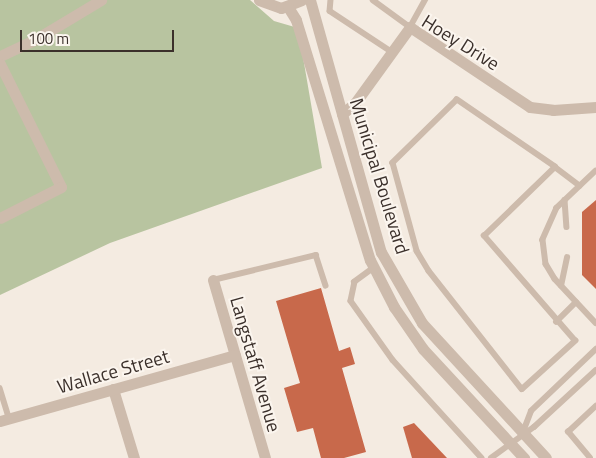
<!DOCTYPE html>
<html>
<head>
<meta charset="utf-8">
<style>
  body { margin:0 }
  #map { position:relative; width:596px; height:458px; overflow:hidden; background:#f4ebe1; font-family:"Titillium Web",sans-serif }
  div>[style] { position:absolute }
  .green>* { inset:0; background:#b8c4a0 }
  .building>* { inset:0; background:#c8694b }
  .lane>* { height:5.5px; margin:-2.75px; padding:0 2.75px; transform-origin:2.75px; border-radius:2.75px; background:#cdbbac }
  .street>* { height:11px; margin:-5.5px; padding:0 5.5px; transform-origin:5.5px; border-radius:5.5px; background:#cdbbac }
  span { translate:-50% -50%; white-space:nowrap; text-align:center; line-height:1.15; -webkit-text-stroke:4px #fbf5ee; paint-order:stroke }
  .street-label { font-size:19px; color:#3b302b }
  .scale { position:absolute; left:20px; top:30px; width:154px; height:22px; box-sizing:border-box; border:2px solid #3b302b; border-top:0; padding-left:6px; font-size:15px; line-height:18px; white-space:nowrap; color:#3b302b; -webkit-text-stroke:4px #fbf5ee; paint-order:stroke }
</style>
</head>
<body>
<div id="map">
  <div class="green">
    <div style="clip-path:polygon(0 0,250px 0,274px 21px,298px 28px,322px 168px,110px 243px,0 295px)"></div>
  </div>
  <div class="building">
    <div style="clip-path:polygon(596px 200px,596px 289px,582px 275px,582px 212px)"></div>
    <div style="clip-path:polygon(321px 288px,339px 351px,350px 347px,355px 364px,342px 368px,366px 452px,344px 458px,321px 458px,313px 428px,297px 432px,284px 388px,300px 383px,276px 301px)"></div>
    <div style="clip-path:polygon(414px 423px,447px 458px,412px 458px,403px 427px)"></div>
  </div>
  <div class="lane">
    <div style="left:331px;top:0;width:11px;rotate:95deg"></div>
    <div style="left:330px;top:11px;width:74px;rotate:33.5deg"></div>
    <div style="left:373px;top:0;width:46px;rotate:36.1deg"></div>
    <div style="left:410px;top:27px;width:31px;rotate:-61deg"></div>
    <div style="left:555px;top:167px;width:119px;rotate:-145.6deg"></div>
    <div style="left:457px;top:100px;width:90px;rotate:135.5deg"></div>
    <div style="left:393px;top:163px;width:91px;rotate:74.7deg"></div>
    <div style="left:417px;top:251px;width:23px;rotate:59deg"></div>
    <div style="left:429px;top:271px;width:150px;rotate:51.8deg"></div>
    <div style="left:522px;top:389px;width:72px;rotate:-42.2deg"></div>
    <div style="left:575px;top:341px;width:139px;rotate:-130.9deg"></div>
    <div style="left:484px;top:236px;width:99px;rotate:-44.2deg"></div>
    <div style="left:555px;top:167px;width:31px;rotate:37deg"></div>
    <div style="left:596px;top:171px;width:54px;rotate:136.5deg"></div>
    <div style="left:557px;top:208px;width:35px;rotate:114deg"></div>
    <div style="left:543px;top:240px;width:24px;rotate:83deg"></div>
    <div style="left:546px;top:264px;width:17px;rotate:59deg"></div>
    <div style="left:555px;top:279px;width:60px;rotate:47deg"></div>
    <div style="left:565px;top:200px;width:27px;rotate:86deg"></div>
    <div style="left:374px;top:268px;width:24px;rotate:144deg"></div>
    <div style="left:355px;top:282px;width:19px;rotate:102deg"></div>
    <div style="left:351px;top:301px;width:72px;rotate:54.6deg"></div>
    <div style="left:393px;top:360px;width:132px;rotate:47.8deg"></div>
    <div style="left:213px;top:280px;width:106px;rotate:-13.6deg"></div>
    <div style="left:316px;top:255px;width:32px;rotate:72deg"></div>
    <div style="left:561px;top:286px;width:29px;rotate:-78deg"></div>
    <div style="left:556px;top:322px;width:28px;rotate:-45deg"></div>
    <div style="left:0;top:388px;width:31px;rotate:73deg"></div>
    <div style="left:523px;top:432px;width:22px;rotate:-69deg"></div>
    <div style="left:531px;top:411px;width:90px;rotate:-43.6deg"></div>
    <div style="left:491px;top:458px;width:53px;rotate:-35.8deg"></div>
    <div style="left:534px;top:427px;width:84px;rotate:-42.6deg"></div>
    <div style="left:590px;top:458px;width:34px;rotate:-130deg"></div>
    <div style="left:568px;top:432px;width:38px;rotate:-43deg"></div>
  </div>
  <div class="street">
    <div style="left:259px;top:0;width:23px;rotate:20deg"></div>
    <div style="left:281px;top:8px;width:22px;rotate:-21deg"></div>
    <div style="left:310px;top:0;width:262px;rotate:74.3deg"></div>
    <div style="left:381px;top:252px;width:82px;rotate:60deg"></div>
    <div style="left:422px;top:323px;width:183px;rotate:47.4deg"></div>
    <div style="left:288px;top:7px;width:15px;rotate:58deg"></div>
    <div style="left:296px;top:20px;width:251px;rotate:72.9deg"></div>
    <div style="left:370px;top:260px;width:53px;rotate:62.9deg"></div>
    <div style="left:394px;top:307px;width:51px;rotate:55.4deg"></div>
    <div style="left:423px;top:349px;width:149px;rotate:47.2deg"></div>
    <div style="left:0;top:56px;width:40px;rotate:-25deg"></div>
    <div style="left:36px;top:39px;width:76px;rotate:-31deg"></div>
    <div style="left:0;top:64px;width:137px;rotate:63.6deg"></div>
    <div style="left:61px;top:187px;width:68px;rotate:153.1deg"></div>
    <div style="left:342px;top:114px;width:17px;rotate:-40deg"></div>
    <div style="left:355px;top:103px;width:94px;rotate:-54.1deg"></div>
    <div style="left:410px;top:27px;width:144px;rotate:33.7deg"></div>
    <div style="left:530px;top:107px;width:23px;rotate:7deg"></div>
    <div style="left:553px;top:110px;width:43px;rotate:-4deg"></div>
    <div style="left:213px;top:280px;width:185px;rotate:73.7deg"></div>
    <div style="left:113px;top:389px;width:72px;rotate:73.1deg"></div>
    <div style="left:0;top:421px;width:244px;rotate:-15.7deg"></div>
  </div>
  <div class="street-label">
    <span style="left:461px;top:42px;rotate:32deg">Hoey Drive</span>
    <span style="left:380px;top:176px;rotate:73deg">Municipal Boulevard</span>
    <span style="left:256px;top:364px;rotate:74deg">Langstaff Avenue</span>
    <span style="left:113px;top:371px;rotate:-16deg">Wallace Street</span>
  </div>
  <div class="scale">100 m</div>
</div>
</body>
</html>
